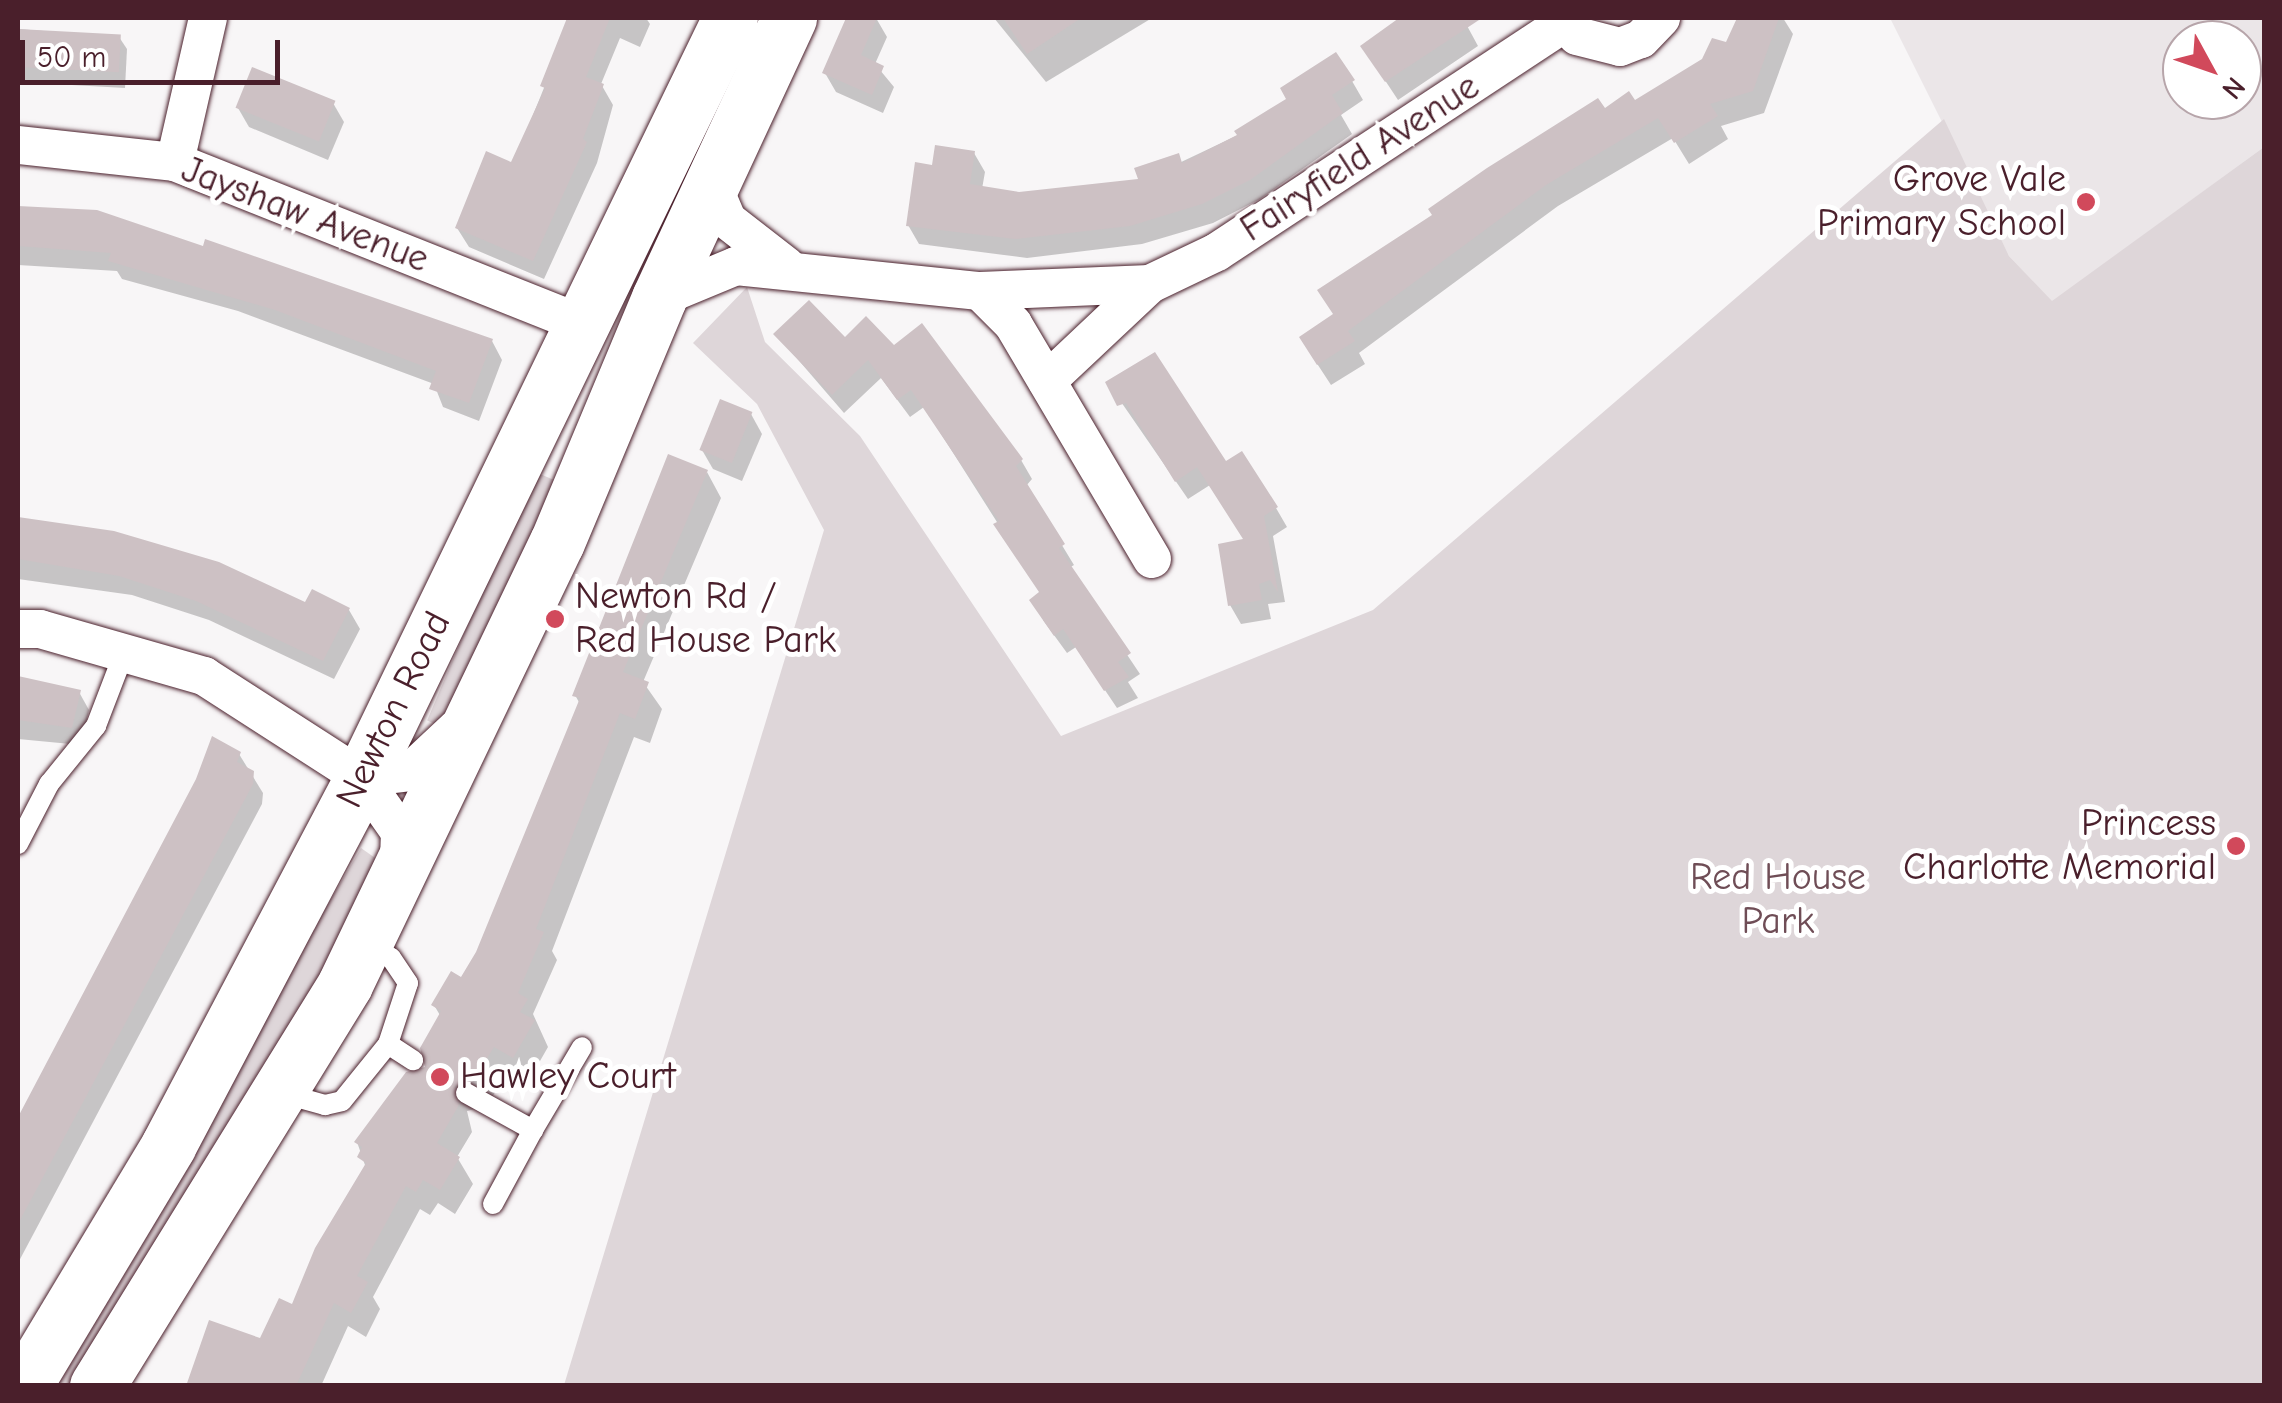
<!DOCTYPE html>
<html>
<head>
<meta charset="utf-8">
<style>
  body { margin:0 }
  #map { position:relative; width:2282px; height:1403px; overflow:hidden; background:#f8f6f7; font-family:"Comic Neue",sans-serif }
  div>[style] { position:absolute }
  .built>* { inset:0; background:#ebe6e8 }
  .green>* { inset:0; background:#ded6d9; transform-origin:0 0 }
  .shadow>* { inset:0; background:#0003 }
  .building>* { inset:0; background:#cdc1c4; transform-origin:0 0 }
  .roads { filter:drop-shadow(0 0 2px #4a1f2b) drop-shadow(0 0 2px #4a1f2b) }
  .lane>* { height:20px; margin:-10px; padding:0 10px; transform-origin:10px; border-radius:10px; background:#fff }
  .street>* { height:38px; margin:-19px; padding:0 19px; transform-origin:19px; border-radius:19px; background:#fff }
  .highway>* { height:55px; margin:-27.5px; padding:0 27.5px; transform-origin:27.5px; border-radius:27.5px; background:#fff }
  .dots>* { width:28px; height:28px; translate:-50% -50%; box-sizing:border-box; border:5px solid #fff; border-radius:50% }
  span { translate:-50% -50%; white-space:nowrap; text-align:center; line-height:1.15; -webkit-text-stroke:10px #fff; paint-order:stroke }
  .street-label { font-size:38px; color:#4a1f2b }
  .poi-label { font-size:38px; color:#4a1f2b }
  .right { translate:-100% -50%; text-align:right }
  .left { translate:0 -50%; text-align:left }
  .park-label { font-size:38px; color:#6f4d56 }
  .frame { position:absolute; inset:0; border:20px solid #4a1f2b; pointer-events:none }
  .north { position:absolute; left:2162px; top:20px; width:100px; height:100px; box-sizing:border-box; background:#fff; border:2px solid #b7a5aa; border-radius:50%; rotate:130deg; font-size:28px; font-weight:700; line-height:40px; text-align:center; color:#4a1f2b }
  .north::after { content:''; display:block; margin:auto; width:35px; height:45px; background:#d1495b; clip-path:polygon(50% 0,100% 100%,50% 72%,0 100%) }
  .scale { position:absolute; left:20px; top:40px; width:260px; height:45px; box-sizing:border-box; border:5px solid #4a1f2b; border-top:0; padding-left:12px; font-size:30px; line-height:35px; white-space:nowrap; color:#4a1f2b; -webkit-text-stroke:8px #fff; paint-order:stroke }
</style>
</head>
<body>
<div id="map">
  <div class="built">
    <div style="clip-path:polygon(evenodd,1890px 18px,2264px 18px,2264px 147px,2052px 302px,2009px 256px,1890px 18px,2182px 40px,2242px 40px,2242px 100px,2182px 100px,2182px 40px)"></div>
  </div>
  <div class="green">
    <div style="clip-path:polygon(1944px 119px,2009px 256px,2052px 301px,2264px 147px,2264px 1385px,564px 1385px,824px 530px,757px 404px,693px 343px,747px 287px,765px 342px,860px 436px,1061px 736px,1373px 610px)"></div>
    <div style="left:533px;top:471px;width:28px;height:271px;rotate:23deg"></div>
    <div style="clip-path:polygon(361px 848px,378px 860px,324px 982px,74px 1385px,45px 1386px)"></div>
  </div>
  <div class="shadow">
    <div style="clip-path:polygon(572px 18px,646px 18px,650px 24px,640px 47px,620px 38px,601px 84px,613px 105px,597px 163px,544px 279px,469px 247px,457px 228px,513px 165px)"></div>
    <div style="clip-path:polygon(849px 18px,876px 18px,887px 37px,875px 64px,894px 87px,883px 113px,836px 92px,825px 73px)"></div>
    <div style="clip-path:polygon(994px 18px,1152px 18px,1046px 82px)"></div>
    <div style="clip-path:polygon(1404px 18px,1472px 18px,1465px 22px,1478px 46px,1398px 100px,1363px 47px)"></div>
    <div style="clip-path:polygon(1740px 18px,1783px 18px,1793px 34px,1764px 113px,1721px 126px,1728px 139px,1689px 164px,1673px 138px,1558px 206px,1359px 353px,1365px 364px,1331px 385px,1314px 359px,1604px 111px,1635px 104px,1728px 45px)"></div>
    <div style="clip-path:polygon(18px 29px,119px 37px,127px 49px,125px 88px,18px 82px)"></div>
    <div style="clip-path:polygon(1352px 81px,1363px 100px,1341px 115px,1352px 134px,1260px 199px,1213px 223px,1142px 244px,1027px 258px,919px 244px,908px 225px,934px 167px,974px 153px,985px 172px,982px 189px,1019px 194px,1141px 181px)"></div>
    <div style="clip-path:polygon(333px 103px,344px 122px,328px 160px,249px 127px,238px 108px)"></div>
    <div style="clip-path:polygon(18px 208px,96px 212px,492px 341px,502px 360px,479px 421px,443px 407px,434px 384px,238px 311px,122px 279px,117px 271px,18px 265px)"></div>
    <div style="clip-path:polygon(776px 334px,894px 348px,1021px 460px,1032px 479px,1026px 486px,1074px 565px,1069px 568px,1140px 674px,1128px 682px,1138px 698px,1117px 708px,1076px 647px,1067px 653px,1043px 620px,1042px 593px,924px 407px,910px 417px,881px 378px,844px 413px)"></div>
    <div style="clip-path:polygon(1108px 383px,1276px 508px,1287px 527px,1273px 536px,1285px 602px,1268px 604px,1271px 619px,1241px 624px,1230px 605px,1246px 541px,1210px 485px,1188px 499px)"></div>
    <div style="clip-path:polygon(751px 414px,762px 434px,742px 481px,713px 469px,702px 450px)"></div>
    <div style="clip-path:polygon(707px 472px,721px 498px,643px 682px,662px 709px,650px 743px,634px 737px,552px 951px,557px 960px,533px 1014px,548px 1047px,528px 1082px,508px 1070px,487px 1106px,467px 1111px,472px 1132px,457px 1157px,473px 1184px,455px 1214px,438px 1203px,430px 1215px,420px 1209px,373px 1297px,380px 1309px,366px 1337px,348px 1326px,321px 1386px,188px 1386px,261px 1341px,293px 1307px,366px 1168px,357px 1142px,428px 1068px,441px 1017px,434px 1005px,462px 980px,478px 954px,580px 704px,575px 695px)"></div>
    <div style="clip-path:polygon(18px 520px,307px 606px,349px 610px,360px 629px,334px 679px,209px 620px,132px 595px,18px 579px)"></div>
    <div style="clip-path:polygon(18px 680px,79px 692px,89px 710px,81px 745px,18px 739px)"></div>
    <div style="clip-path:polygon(239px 754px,263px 793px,262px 804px,18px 1263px,18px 1122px)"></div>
  </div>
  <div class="building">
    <div style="clip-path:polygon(567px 18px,610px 18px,586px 77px,604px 84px,583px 139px,587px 142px,533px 261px,455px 228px,486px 151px,511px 162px,545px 88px,540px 86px)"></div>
    <div style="clip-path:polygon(846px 18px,877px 18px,861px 55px,884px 66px,872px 95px,822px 73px)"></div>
    <div style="clip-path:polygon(1003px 18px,1081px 18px,1027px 54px)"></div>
    <div style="clip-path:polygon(1399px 18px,1482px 18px,1385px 82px,1360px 46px)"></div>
    <div style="clip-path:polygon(1737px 18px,1779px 18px,1753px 91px,1710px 104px,1718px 116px,1674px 143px,1658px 118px,1546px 185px,1348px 331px,1355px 341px,1317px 365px,1299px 337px,1333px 314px,1317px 290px,1432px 215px,1428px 209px,1487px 168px,1598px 98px,1605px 108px,1629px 91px,1635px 100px,1702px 59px,1712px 38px,1726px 42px)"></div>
    <div style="left:18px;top:29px;width:103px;height:38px;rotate:3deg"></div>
    <div style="clip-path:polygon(1336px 52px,1355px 80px,1332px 95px,1343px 113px,1250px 180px,1202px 204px,1130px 226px,1015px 239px,906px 226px,915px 162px,932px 165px,935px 145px,975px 151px,970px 184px,1019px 192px,1138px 179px,1134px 168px,1179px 153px,1182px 163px,1237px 135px,1234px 131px,1286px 99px,1280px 88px)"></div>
    <div style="left:252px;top:67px;width:90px;height:44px;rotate:22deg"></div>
    <div style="clip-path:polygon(18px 206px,97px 210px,203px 246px,205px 239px,493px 339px,469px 403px,429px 389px,436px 371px,275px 310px,108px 261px,111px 253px,18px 246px)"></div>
    <div style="clip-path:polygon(809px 300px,845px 337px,866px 316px,894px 345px,922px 323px,1023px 459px,1016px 466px,1065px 544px,1059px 548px,1131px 653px,1118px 662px,1129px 677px,1104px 691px,1063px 629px,1054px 636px,1029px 600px,1039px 592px,993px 524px,999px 521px,911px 390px,897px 400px,868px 360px,832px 395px,773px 334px)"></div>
    <div style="clip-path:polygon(1155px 352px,1226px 461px,1242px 451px,1278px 507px,1264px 516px,1278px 592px,1270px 580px,1259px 584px,1262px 600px,1228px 606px,1218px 544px,1243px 539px,1197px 467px,1175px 482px,1126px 403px,1117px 406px,1105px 382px)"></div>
    <div style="left:720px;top:399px;width:35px;height:55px;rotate:22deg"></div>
    <div style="clip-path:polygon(668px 454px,708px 470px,623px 672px,649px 682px,635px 719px,620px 713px,536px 929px,544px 932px,518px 993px,528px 999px,520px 1012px,535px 1020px,513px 1058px,494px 1047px,473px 1081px,455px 1086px,459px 1105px,437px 1143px,460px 1157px,440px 1190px,423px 1180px,416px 1192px,406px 1186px,357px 1276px,368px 1282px,351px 1313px,334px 1303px,296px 1386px,186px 1386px,209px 1320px,260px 1338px,279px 1298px,292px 1304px,315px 1248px,366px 1163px,357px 1157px,362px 1147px,354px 1142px,406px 1072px,425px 1067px,420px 1048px,441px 1011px,431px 1005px,451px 971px,461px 977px,476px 952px,580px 698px,572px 696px)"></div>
    <div style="clip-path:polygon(18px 517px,114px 531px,219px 562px,305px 602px,312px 589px,350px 608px,323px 661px,196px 601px,119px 576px,18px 559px)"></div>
    <div style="clip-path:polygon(18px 676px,81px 690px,72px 728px,18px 720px)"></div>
    <div style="clip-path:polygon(212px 736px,241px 752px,237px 762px,254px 771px,253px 784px,18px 1224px,18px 1117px,196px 779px)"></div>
  </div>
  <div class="roads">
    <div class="lane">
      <div style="left:18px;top:844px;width:68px;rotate:-62.7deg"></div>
      <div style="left:49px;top:784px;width:75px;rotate:-51deg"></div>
      <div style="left:96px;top:726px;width:78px;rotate:-69deg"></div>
      <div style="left:388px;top:1044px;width:30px;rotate:33deg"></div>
      <div style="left:282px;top:1093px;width:45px;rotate:15.6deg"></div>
      <div style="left:325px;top:1105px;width:17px;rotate:-13deg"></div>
      <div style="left:342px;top:1101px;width:73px;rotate:-51.1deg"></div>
      <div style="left:388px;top:1044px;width:64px;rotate:-71.8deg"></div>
      <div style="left:408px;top:983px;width:30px;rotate:-124deg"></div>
      <div style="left:391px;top:958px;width:27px;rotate:-147deg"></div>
      <div style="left:466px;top:1093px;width:77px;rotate:28.9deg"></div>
      <div style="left:533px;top:1130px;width:96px;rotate:-59.4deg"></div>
      <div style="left:493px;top:1204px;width:84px;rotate:-61.6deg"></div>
    </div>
    <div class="street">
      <div style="left:1562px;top:18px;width:23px;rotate:50deg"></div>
      <div style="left:1577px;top:36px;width:44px;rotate:14.3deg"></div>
      <div style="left:1620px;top:47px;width:22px;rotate:-21deg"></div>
      <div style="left:1641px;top:39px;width:29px;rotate:-46deg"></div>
      <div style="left:18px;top:145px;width:158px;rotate:6.2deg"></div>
      <div style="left:175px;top:162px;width:438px;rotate:21.7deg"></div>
      <div style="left:175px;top:162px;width:148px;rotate:-77.1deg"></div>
      <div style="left:712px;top:184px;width:39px;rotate:67deg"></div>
      <div style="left:727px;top:220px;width:75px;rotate:37.9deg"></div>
      <div style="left:980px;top:291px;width:47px;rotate:45deg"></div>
      <div style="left:1013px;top:324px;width:273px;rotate:59.4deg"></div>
      <div style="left:659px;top:298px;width:83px;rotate:-22.6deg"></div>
      <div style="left:736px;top:266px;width:245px;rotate:5.9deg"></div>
      <div style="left:980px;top:291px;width:170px;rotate:-2.4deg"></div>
      <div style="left:1047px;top:381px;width:141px;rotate:-43.3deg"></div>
      <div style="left:1150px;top:284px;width:74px;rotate:-25.5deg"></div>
      <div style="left:1217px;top:252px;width:416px;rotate:-33.4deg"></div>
      <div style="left:18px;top:629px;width:22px"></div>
      <div style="left:40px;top:629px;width:171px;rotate:16deg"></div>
      <div style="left:204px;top:676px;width:188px;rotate:32.8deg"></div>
      <div style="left:362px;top:778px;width:66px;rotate:54.9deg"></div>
      <div style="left:400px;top:832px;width:35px;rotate:92deg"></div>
      <div style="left:362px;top:778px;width:48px;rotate:-7.1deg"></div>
      <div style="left:410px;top:772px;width:64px;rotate:-43.1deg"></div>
    </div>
    <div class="highway">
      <div style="left:24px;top:1386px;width:280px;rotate:-59deg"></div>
      <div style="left:168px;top:1146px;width:416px;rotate:-62.2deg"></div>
      <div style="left:362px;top:778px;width:844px;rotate:-64.16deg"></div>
      <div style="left:97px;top:1386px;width:472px;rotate:-58.3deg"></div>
      <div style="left:345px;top:984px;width:490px;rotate:-64.4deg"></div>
      <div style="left:557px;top:542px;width:264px;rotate:-67.3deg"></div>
      <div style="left:659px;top:298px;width:309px;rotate:-65.1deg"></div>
    </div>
  </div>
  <div class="dots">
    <div style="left:2086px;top:202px;background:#d1495b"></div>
    <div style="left:555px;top:619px;background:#d1495b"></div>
    <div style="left:2236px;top:846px;background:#d1495b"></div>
    <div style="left:440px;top:1077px;background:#d1495b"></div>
  </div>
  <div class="street-label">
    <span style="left:1360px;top:158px;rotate:-33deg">Fairyfield Avenue</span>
    <span style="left:305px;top:215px;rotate:21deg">Jayshaw Avenue</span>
    <span style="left:394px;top:710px;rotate:-64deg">Newton Road</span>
  </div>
  <div class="poi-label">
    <span class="right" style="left:2066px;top:202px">Grove Vale<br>Primary School</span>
    <span class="left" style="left:575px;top:619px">Newton Rd /<br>Red House Park</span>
    <span class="right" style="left:2216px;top:846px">Princess<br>Charlotte Memorial</span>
    <span class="left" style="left:460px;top:1077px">Hawley Court</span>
  </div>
  <div class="park-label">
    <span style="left:1778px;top:900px">Red House<br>Park</span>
  </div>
  <div class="frame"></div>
  <div class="north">N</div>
  <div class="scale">50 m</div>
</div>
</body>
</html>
